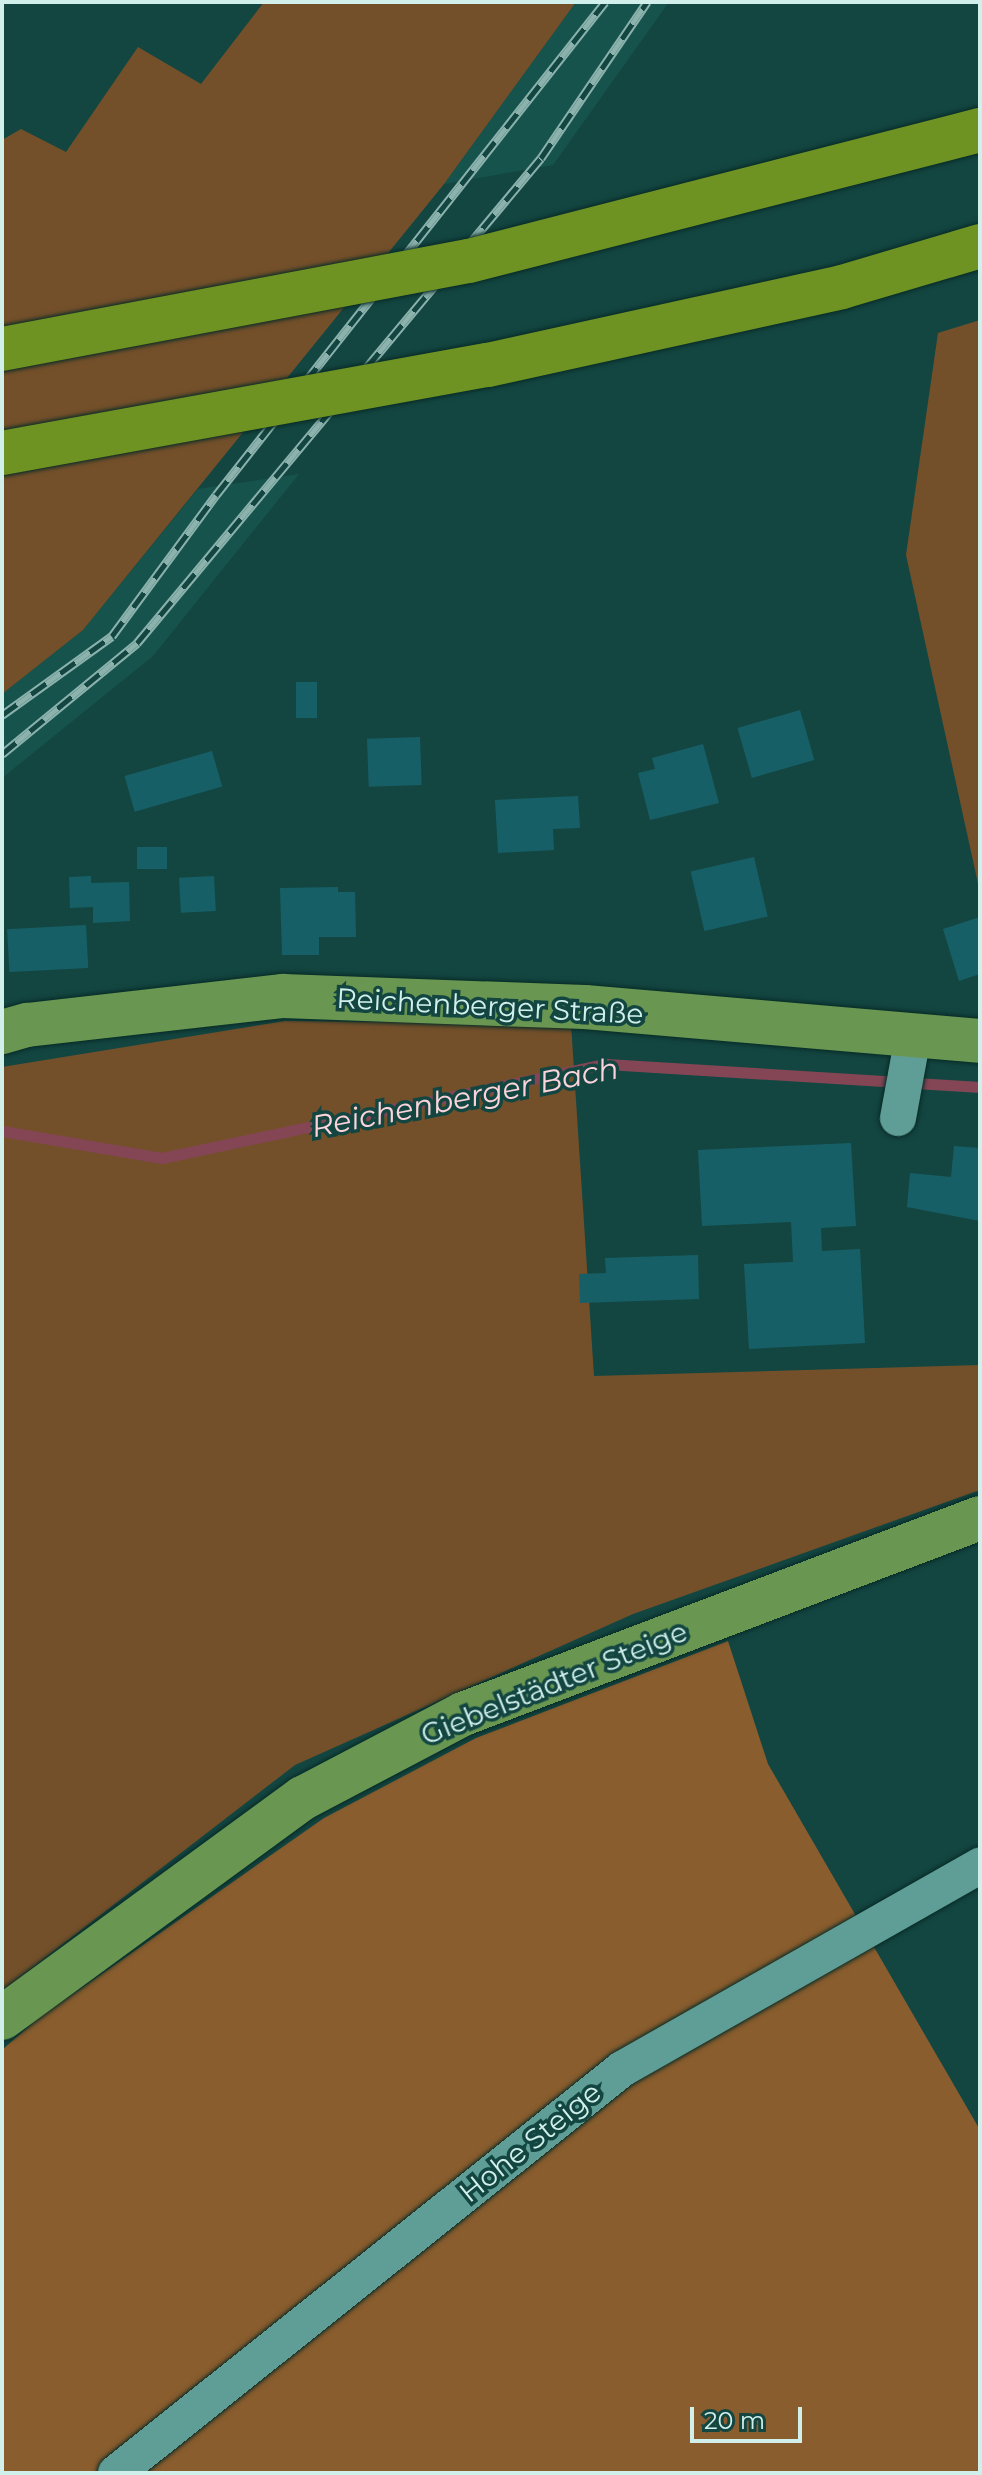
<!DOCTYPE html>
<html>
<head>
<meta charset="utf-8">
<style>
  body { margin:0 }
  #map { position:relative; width:982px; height:2475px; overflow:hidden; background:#144641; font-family:Montserrat,sans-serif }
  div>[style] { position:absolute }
  .built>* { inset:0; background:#17534d }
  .green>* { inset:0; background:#74502a }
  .forest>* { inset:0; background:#895d2e }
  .stream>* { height:11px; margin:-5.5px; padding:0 5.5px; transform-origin:5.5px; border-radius:5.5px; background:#844655 }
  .building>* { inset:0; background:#175f67; transform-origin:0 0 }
  .roads { filter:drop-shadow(0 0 2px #072a26) drop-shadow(0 0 2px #072a26) }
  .minor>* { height:36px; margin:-18px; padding:0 18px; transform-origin:18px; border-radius:18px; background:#5f9e96 }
  .major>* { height:44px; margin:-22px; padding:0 22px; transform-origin:22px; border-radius:22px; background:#699751 }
  .rail>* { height:9px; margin-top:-4.5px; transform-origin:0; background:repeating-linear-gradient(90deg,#144641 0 18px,#8cb2ad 0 36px); box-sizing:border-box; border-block:2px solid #8cb2ad }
  .bridges { filter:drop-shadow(0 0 2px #072a26) drop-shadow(0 0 2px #072a26) }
  .highway-bridge>* { height:44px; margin:-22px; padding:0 22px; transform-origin:22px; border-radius:22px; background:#6f9323 }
  span { translate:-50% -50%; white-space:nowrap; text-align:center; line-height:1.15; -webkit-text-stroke:7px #144641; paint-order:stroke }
  .street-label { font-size:28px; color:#d1f0ec }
  .water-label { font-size:30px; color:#fcd4db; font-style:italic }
  .frame { position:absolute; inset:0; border:4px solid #d1f0ec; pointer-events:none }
  .scale { position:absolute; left:690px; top:2407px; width:112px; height:36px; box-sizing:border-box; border:4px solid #d1f0ec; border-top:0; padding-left:10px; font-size:24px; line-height:28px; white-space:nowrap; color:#d1f0ec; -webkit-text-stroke:6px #144641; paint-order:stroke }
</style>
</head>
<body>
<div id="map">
  <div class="built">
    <div style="clip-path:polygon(576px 2px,669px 2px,553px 165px,444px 184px)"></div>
    <div style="clip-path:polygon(299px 474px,153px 656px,2px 778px,2px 694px,83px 630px,198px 489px)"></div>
  </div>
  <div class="green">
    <div style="clip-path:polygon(264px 2px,576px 2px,444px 184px,83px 630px,2px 694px,2px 140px,21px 129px,66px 152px,138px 47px,201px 84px)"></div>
    <div style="clip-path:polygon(980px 320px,980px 887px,979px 888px,906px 555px,938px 333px)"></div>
    <div style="clip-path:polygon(285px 1021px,571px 1024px,594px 1376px,980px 1365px,980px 1490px,633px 1614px,295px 1765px,2px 1991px,2px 1067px)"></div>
  </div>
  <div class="forest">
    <div style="clip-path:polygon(728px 1641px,768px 1764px,980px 2130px,980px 2473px,2px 2473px,2px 2050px,36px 2020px,324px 1818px,476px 1738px)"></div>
  </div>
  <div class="stream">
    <div style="left:2px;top:1131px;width:162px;rotate:9.6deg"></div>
    <div style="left:162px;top:1158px;width:454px;rotate:-12deg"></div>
    <div style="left:606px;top:1064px;width:375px;rotate:3.5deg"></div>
  </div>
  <div class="building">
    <div style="left:296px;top:682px;width:21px;height:36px"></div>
    <div style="left:800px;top:710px;width:52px;height:65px;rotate:74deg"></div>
    <div style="left:420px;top:737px;width:48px;height:53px;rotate:88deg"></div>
    <div style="clip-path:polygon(703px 744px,719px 803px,650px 820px,638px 773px,655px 769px,652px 758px)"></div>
    <div style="left:212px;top:751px;width:37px;height:91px;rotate:74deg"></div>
    <div style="clip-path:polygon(578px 796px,580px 828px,553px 829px,554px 850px,498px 853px,495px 800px)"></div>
    <div style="left:167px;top:847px;width:22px;height:30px;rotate:90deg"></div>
    <div style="left:754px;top:857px;width:61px;height:65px;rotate:77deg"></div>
    <div style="clip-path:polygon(91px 876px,91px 883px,129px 882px,130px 921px,93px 923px,93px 907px,70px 908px,69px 877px)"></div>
    <div style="left:214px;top:876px;width:35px;height:35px;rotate:87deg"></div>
    <div style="clip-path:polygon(338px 887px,338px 892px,355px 892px,356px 937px,319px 937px,319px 955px,282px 955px,280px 888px)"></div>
    <div style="clip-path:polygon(980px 917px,980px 974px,959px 981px,943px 929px)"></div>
    <div style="left:86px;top:925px;width:43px;height:79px;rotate:87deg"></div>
    <div style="clip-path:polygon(851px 1143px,856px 1226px,821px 1228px,822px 1251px,860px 1249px,865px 1343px,749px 1349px,744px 1264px,793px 1262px,791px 1222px,702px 1226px,698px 1150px)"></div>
    <div style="clip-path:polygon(954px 1146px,980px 1148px,980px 1221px,907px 1207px,910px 1173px,951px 1177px)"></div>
    <div style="clip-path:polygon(698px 1255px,699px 1299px,580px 1303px,579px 1274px,606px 1273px,605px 1258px)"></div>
  </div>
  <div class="roads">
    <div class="minor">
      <div style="left:898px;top:1118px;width:83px;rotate:-79.6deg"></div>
      <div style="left:116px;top:2473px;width:647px;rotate:-38.6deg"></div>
      <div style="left:622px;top:2069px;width:412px;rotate:-29.6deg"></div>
    </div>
    <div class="major">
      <div style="left:2px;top:1032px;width:26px;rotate:-16deg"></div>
      <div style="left:27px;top:1025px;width:258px;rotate:-6.5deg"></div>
      <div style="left:283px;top:996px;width:302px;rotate:2.1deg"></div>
      <div style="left:585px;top:1007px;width:396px;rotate:4.9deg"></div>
      <div style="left:2px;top:2018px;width:373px;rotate:-36.2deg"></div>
      <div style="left:303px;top:1798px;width:181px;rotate:-27.7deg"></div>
      <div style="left:463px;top:1714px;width:553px;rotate:-20.76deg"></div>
    </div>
  </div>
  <div class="rail">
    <div style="left:2px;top:715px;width:135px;rotate:-35.7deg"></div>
    <div style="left:112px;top:636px;width:175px;rotate:-53.6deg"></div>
    <div style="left:216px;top:495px;width:628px;rotate:-51.72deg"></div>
    <div style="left:2px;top:754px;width:175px;rotate:-39.4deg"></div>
    <div style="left:137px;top:643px;width:631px;rotate:-50.21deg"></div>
    <div style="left:541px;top:158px;width:189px;rotate:-55.8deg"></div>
  </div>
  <div class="bridges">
    <div class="highway-bridge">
      <div style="left:2px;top:349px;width:475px;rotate:-10.7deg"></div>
      <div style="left:469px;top:261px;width:528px;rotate:-14.38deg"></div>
      <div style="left:2px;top:453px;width:494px;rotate:-10.3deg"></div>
      <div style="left:488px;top:365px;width:362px;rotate:-12.4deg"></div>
      <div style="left:842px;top:287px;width:144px;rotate:-16.5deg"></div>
    </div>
  </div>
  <div class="street-label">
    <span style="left:490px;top:1006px;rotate:3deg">Reichenberger Straße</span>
    <span style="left:554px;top:1683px;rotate:-22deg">Giebelstädter Steige</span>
    <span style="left:530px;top:2142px;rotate:-39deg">Hohe Steige</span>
  </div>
  <div class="water-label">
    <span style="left:465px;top:1098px;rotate:-11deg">Reichenberger Bach</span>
  </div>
  <div class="frame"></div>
  <div class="scale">20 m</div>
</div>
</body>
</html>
